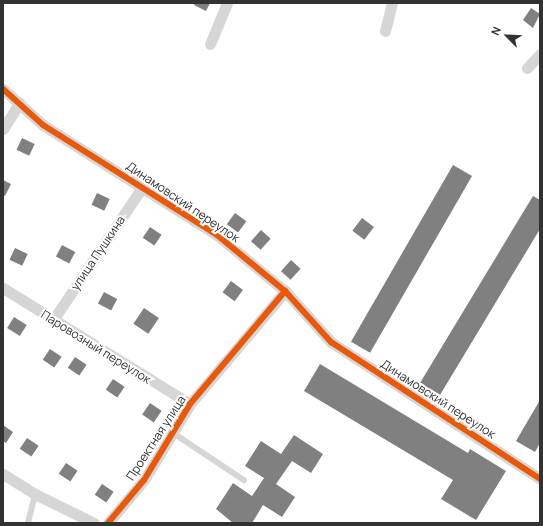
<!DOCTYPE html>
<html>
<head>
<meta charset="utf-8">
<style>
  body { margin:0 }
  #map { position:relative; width:543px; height:526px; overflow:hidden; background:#fff; font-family:Manrope,sans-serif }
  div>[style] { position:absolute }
  .building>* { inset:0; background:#808080; transform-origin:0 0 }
  .lane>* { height:5.5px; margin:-2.75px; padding:0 2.75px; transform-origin:2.75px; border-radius:2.75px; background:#d6d6d6 }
  .street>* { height:11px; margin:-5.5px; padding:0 5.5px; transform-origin:5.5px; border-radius:5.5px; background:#d6d6d6 }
  .cycleway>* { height:6px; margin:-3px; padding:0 3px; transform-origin:3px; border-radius:3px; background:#e8590c }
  span { translate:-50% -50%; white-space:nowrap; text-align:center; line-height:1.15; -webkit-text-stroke:4px #fff; paint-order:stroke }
  .street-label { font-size:12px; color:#323232 }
  .frame { position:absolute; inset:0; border:4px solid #323232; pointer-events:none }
  .north { position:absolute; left:487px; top:16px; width:40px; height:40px; -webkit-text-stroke:3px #fff; paint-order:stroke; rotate:294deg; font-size:11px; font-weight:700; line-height:16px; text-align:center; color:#323232 }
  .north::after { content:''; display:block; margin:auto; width:14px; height:18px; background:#323232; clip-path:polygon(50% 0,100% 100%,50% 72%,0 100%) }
</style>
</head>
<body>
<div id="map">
  <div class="building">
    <div style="clip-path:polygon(195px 3px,210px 3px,206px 11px,194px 5px)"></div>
    <div style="clip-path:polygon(531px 8px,540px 14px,533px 28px,523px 20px)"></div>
    <div style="left:22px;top:138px;width:14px;height:13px;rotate:25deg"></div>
    <div style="left:453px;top:165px;width:22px;height:204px;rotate:30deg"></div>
    <div style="clip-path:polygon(3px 180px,11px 184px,5px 196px,3px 195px)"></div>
    <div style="left:97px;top:193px;width:14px;height:13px;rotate:25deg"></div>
    <div style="clip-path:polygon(533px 196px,540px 200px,540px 229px,440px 395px,420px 383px)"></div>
    <div style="left:235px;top:213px;width:14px;height:14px;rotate:36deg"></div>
    <div style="left:362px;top:218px;width:15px;height:16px;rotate:37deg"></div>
    <div style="left:150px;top:227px;width:14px;height:13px;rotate:34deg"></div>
    <div style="left:261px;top:230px;width:13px;height:15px;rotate:42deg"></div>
    <div style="left:62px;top:245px;width:15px;height:13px;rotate:28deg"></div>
    <div style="left:15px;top:248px;width:14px;height:13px;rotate:25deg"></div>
    <div style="left:291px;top:260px;width:13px;height:15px;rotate:42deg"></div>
    <div style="left:231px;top:281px;width:15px;height:14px;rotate:37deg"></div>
    <div style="left:104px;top:292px;width:15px;height:13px;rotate:28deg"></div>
    <div style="left:144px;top:308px;width:18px;height:19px;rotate:34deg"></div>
    <div style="left:14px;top:317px;width:15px;height:13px;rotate:32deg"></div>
    <div style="left:50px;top:349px;width:14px;height:13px;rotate:34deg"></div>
    <div style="left:75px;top:357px;width:14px;height:13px;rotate:34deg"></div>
    <div style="clip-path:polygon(320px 364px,468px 453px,470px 449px,506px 471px,476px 520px,441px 499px,453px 480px,304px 391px)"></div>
    <div style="left:113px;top:379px;width:14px;height:13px;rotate:34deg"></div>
    <div style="clip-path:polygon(540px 400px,540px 443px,535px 452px,516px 441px)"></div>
    <div style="left:150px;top:403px;width:14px;height:14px;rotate:34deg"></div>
    <div style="clip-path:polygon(3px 425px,13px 432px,6px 443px,3px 441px)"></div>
    <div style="clip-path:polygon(294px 435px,323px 454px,311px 473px,292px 461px,276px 484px,295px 497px,282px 517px,263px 505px,252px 523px,233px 523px,216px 509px,233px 483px,252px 496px,264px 478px,245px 466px,261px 441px,281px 454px)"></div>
    <div style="left:27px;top:438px;width:14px;height:13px;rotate:34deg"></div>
    <div style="left:66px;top:463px;width:14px;height:13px;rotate:34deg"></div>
    <div style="left:102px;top:484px;width:14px;height:13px;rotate:34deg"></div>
  </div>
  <div class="lane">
    <div style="left:175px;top:434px;width:83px;rotate:33.7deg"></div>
    <div style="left:28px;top:523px;width:30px;rotate:-76deg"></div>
  </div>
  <div class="street">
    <div style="left:385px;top:31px;width:29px;rotate:-76deg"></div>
    <div style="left:210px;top:44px;width:44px;rotate:-67.5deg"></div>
    <div style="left:527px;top:68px;width:19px;rotate:-47deg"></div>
    <div style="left:3px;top:89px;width:54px;rotate:42deg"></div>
    <div style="left:43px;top:125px;width:206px;rotate:32.3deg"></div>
    <div style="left:217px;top:235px;width:88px;rotate:39.5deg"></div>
    <div style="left:285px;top:291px;width:69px;rotate:48deg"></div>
    <div style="left:331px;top:342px;width:250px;rotate:33.2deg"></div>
    <div style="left:3px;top:129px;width:31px;rotate:-58deg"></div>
    <div style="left:3px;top:288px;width:220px;rotate:31.8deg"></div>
    <div style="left:53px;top:320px;width:161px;rotate:-56.1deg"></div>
    <div style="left:3px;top:474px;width:38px;rotate:32deg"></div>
    <div style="left:35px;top:494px;width:66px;rotate:26.2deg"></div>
    <div style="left:108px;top:523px;width:56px;rotate:-50.1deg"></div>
    <div style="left:144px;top:480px;width:89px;rotate:-58.8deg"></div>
    <div style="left:190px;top:404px;width:148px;rotate:-49.9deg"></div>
  </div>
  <div class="cycleway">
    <div style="left:3px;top:89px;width:54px;rotate:42deg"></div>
    <div style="left:43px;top:125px;width:206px;rotate:32.3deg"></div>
    <div style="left:217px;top:235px;width:88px;rotate:39.5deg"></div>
    <div style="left:285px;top:291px;width:69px;rotate:48deg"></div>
    <div style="left:331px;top:342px;width:250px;rotate:33.2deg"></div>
    <div style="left:108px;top:523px;width:56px;rotate:-50.1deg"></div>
    <div style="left:144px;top:480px;width:89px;rotate:-58.8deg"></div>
    <div style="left:190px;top:404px;width:148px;rotate:-49.9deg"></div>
  </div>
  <div class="street-label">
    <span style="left:183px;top:202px;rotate:34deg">Динамовский переулок</span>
    <span style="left:98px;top:253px;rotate:-56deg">улица Пушкина</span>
    <span style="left:96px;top:347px;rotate:32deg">Паровозный переулок</span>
    <span style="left:438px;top:399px;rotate:33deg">Динамовский переулок</span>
    <span style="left:156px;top:438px;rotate:-57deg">Проектная улица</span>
  </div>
  <div class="frame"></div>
  <div class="north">N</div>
</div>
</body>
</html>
